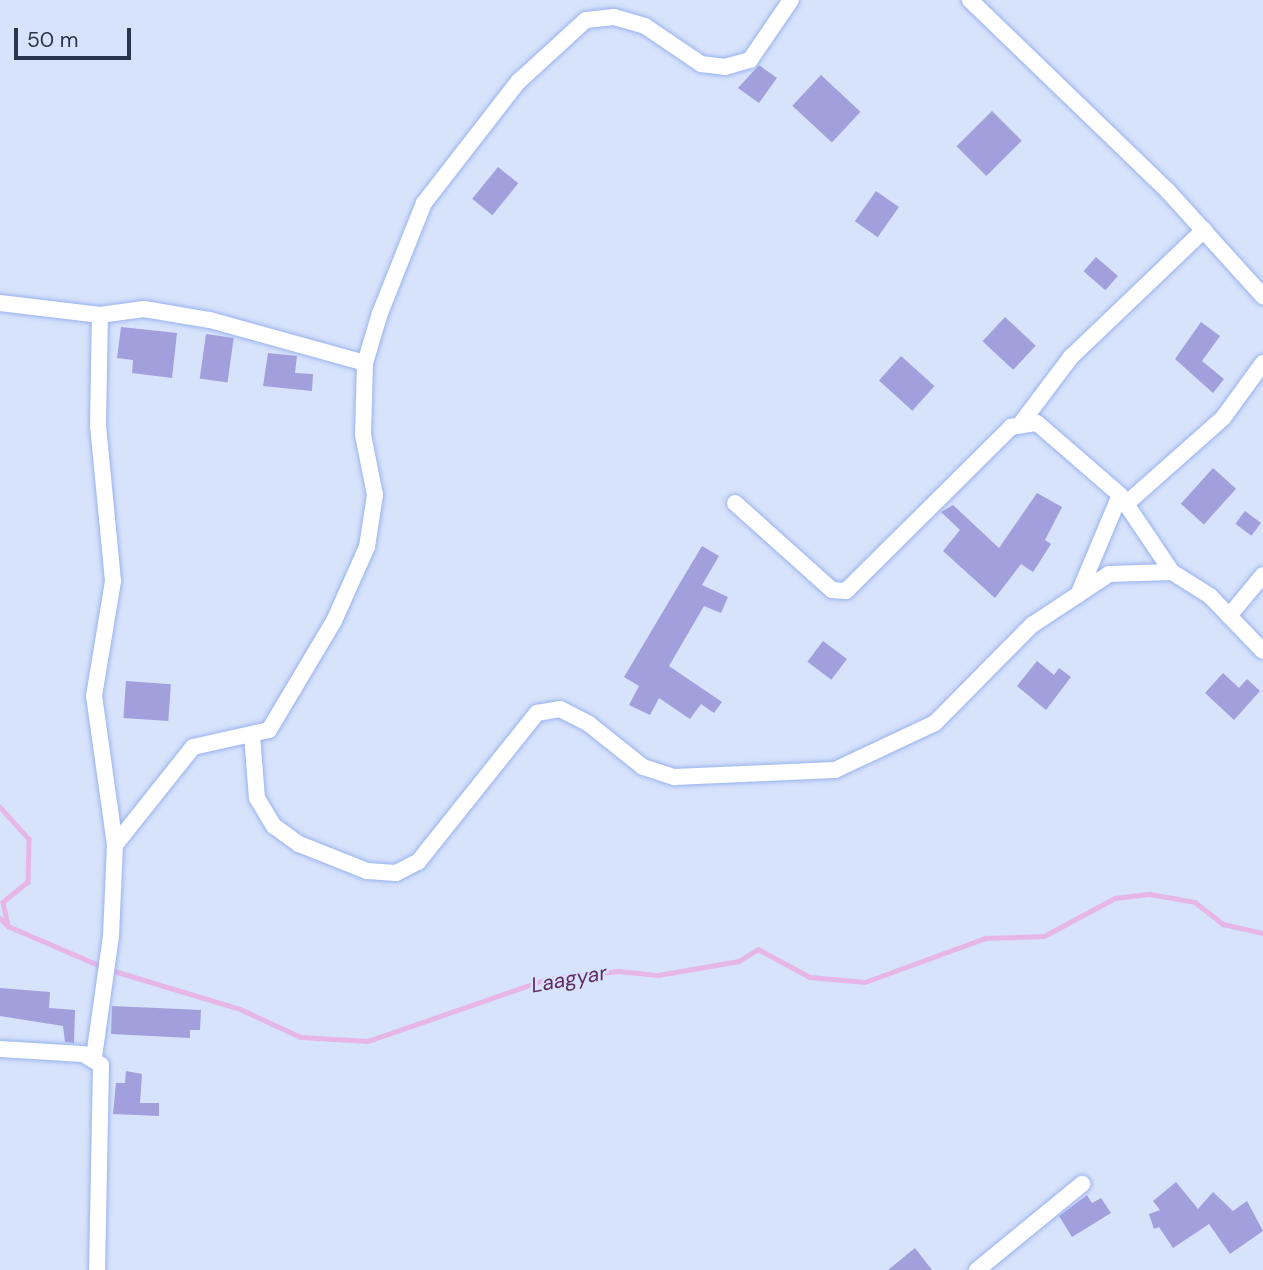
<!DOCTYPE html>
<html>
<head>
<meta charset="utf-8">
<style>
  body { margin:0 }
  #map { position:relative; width:1263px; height:1270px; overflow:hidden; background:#d7e2fb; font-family:"DM Sans",sans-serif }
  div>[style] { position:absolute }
  .stream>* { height:4.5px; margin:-2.25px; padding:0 2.25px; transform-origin:2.25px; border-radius:2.25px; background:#e6b6e7 }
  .building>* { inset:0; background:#a29fdd; transform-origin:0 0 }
  .roads { filter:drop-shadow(0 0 2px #99b3ee) drop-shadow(0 0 2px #99b3ee) }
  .minor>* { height:16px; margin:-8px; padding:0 8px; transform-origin:8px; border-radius:8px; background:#fff }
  span { translate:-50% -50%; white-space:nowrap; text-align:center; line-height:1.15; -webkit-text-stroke:5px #d7e2fb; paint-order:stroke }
  .water-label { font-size:21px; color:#602963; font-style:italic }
  .scale { position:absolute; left:14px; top:28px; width:117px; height:32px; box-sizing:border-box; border:4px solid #2a344c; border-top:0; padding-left:9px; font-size:21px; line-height:24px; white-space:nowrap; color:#2a344c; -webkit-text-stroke:5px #d7e2fb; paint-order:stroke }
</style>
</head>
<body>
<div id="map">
  <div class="stream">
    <div style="left:0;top:807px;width:43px;rotate:47.8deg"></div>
    <div style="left:29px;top:839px;width:43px;rotate:91.3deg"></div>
    <div style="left:28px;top:882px;width:32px;rotate:141deg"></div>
    <div style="left:3px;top:902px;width:25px;rotate:78deg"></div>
    <div style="left:8px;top:926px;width:103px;rotate:23.3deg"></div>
    <div style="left:0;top:918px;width:10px;rotate:45deg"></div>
    <div style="left:111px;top:970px;width:135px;rotate:16.8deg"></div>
    <div style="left:240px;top:1009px;width:67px;rotate:24.7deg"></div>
    <div style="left:301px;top:1037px;width:67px;rotate:3.4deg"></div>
    <div style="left:368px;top:1041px;width:189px;rotate:-19.1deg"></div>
    <div style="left:547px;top:979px;width:72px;rotate:-6.3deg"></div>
    <div style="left:619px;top:971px;width:39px;rotate:6deg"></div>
    <div style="left:658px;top:975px;width:82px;rotate:-9.8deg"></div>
    <div style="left:739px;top:961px;width:22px;rotate:-32deg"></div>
    <div style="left:758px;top:949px;width:59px;rotate:28.3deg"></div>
    <div style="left:810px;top:977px;width:55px;rotate:5.2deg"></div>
    <div style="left:865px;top:982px;width:128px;rotate:-20.1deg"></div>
    <div style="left:985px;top:938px;width:59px;rotate:-1.9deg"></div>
    <div style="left:1044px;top:936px;width:81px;rotate:-28.2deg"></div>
    <div style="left:1115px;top:898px;width:35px;rotate:-7deg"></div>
    <div style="left:1150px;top:894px;width:46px;rotate:10.1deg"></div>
    <div style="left:1195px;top:902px;width:36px;rotate:38deg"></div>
    <div style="left:1223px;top:924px;width:41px;rotate:12.7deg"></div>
  </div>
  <div class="building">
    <div style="clip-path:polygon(759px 65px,777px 78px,759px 103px,738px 88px)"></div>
    <div style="left:821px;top:75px;width:54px;height:42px;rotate:43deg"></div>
    <div style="left:992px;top:111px;width:42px;height:50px;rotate:45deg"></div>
    <div style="left:498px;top:167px;width:26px;height:41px;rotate:39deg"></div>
    <div style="left:876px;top:191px;width:28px;height:37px;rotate:35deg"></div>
    <div style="left:1096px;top:257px;width:29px;height:19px;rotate:41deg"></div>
    <div style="left:1005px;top:317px;width:42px;height:33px;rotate:43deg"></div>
    <div style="clip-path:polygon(1201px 322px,1220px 336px,1202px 361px,1224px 379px,1213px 393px,1175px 359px)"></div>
    <div style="clip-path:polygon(121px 327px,177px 333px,172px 378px,132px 373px,133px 360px,117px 358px)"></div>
    <div style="left:206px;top:334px;width:28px;height:45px;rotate:8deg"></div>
    <div style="clip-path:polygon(268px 353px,297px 356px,295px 373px,313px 374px,312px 391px,263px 386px)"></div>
    <div style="left:901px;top:356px;width:45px;height:33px;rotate:42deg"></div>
    <div style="left:1213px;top:468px;width:31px;height:48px;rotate:42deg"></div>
    <div style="clip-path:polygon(1037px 493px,1062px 507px,1045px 540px,1051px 544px,1033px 572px,1021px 564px,995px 598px,943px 551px,960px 530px,941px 512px,953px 505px,999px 548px)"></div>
    <div style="left:1245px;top:511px;width:20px;height:16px;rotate:37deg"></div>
    <div style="clip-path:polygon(702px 546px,719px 556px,702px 585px,728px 597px,721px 613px,704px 606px,669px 666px,722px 702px,714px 713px,701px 704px,690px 719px,659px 698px,650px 715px,629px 705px,639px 686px,624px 677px)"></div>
    <div style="left:823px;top:641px;width:30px;height:26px;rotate:37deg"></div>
    <div style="clip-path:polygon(1037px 661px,1054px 675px,1059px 668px,1071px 677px,1046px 710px,1017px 686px)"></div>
    <div style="clip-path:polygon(1223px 673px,1239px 688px,1247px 679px,1260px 691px,1234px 720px,1205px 693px)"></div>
    <div style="left:126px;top:681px;width:45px;height:37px;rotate:4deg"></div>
    <div style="clip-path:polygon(0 988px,50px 992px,49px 1008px,75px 1010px,74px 1043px,65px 1042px,63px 1026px,0 1016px)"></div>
    <div style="clip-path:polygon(112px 1006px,201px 1010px,200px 1030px,190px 1030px,190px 1038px,111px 1034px)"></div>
    <div style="clip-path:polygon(126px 1071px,142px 1074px,140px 1103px,159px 1103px,159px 1116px,113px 1114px,116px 1083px,125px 1083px)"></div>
    <div style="clip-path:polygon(1176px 1182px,1198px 1209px,1213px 1192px,1233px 1211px,1247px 1201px,1263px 1231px,1230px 1254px,1209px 1224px,1173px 1248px,1159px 1227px,1154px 1229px,1149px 1214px,1160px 1210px,1153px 1201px)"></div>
    <div style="clip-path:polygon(1087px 1195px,1092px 1203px,1101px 1198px,1111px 1213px,1072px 1237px,1059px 1216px)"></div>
    <div style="clip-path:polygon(915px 1248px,932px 1270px,888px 1270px)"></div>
  </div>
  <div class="roads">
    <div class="minor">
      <div style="left:970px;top:0;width:275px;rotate:44deg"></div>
      <div style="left:1168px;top:191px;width:142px;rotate:47.9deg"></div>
      <div style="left:0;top:303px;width:101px;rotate:6.8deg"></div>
      <div style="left:100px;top:315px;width:44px;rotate:-7.8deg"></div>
      <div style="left:144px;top:309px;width:67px;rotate:9.5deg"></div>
      <div style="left:210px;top:320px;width:161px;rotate:15.5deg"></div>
      <div style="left:1022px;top:422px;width:81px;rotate:-53deg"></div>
      <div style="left:1071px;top:357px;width:184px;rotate:-43.7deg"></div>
      <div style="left:735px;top:503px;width:130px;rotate:41.9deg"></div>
      <div style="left:832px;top:590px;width:14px;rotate:4deg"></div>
      <div style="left:846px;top:591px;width:233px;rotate:-44.8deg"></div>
      <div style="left:1011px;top:427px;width:26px;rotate:-9deg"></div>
      <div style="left:1037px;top:423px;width:110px;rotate:40.9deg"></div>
      <div style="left:1120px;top:495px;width:93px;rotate:56deg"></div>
      <div style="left:1126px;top:504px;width:130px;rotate:-41.6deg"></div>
      <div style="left:1223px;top:418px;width:68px;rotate:-54deg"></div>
      <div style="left:1078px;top:595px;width:108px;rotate:-67.2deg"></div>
      <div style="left:1229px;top:616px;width:53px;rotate:-50.3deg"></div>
      <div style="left:252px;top:735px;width:63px;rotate:85.5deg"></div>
      <div style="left:257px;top:798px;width:33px;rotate:59deg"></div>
      <div style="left:274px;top:826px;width:31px;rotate:36deg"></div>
      <div style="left:299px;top:844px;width:73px;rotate:21.7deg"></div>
      <div style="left:367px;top:871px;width:29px;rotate:4deg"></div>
      <div style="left:396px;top:873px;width:25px;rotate:-27deg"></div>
      <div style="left:418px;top:862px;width:191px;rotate:-51.4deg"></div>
      <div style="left:537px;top:713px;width:23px;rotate:-10deg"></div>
      <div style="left:560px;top:709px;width:33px;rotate:27deg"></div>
      <div style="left:589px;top:724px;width:69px;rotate:38.5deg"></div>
      <div style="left:643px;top:767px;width:33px;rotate:18deg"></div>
      <div style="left:674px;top:777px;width:161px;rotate:-2.5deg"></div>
      <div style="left:835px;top:770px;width:110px;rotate:-25.2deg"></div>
      <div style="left:935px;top:723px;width:138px;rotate:-45.3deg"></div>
      <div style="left:1032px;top:625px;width:92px;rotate:-33.5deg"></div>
      <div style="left:1109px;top:574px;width:63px;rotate:-1.8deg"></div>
      <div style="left:1172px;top:572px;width:45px;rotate:32.3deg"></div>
      <div style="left:1210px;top:596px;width:76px;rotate:46.1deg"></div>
      <div style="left:115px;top:845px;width:125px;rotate:-51.5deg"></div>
      <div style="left:193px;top:747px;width:78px;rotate:-12.6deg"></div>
      <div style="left:269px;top:730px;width:127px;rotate:-59.2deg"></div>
      <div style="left:334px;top:621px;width:81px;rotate:-66deg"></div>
      <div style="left:367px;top:547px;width:53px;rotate:-81.3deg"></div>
      <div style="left:375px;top:495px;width:61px;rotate:-101.3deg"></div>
      <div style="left:363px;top:435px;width:72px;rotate:-88.4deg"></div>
      <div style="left:365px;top:363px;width:52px;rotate:-73.3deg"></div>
      <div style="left:380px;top:313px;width:118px;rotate:-68.2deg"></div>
      <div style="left:424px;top:203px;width:153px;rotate:-52.2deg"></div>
      <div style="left:518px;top:82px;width:92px;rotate:-42.4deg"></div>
      <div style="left:586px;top:20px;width:28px;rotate:-6deg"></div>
      <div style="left:614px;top:17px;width:32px;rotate:16deg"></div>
      <div style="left:645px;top:26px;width:68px;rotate:34.2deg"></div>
      <div style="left:701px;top:64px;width:24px;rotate:7deg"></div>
      <div style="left:725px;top:67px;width:26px;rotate:-16deg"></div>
      <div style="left:750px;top:60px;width:73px;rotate:-55.7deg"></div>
      <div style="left:0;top:1049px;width:83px;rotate:3.4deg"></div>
      <div style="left:83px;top:1054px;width:21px;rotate:31deg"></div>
      <div style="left:101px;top:1065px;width:205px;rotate:91.1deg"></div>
      <div style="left:94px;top:1057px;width:122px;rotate:-82deg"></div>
      <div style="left:111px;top:936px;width:91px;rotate:-87.5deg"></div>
      <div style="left:115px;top:845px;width:150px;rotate:-98deg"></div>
      <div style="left:94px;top:696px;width:117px;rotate:-80.6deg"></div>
      <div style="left:113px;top:581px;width:156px;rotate:-95.5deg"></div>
      <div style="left:98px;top:426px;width:111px;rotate:-89deg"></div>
      <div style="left:977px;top:1270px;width:136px;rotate:-39.3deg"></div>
    </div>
  </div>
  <div class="water-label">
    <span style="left:569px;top:979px;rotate:-10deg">Laagyar</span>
  </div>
  <div class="scale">50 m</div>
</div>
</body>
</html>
